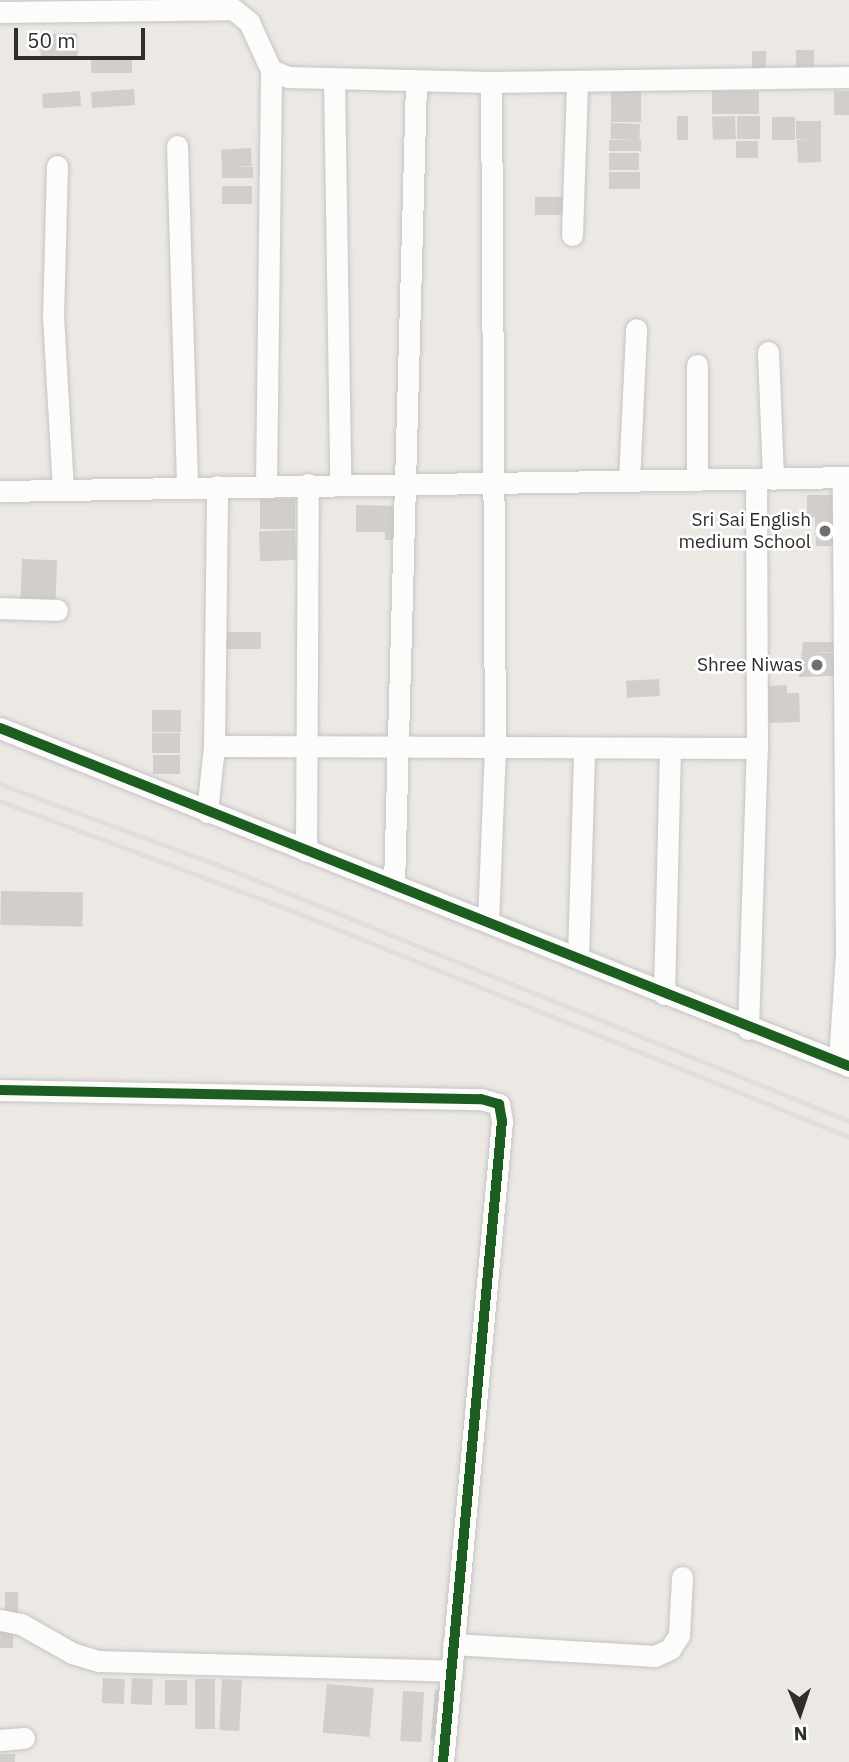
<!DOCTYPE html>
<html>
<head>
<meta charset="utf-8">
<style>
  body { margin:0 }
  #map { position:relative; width:849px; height:1762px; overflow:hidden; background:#ece8e4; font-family:"IBM Plex Sans",sans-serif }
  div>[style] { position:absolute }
  .building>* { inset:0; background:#d1cecb; transform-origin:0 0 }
  .roads { filter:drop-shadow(0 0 2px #c5c4c5) drop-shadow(0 0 2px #c5c4c5) }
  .street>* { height:21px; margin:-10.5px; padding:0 10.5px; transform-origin:10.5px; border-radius:10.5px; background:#fcfcfb }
  .rail>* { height:5px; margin:-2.5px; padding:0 2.5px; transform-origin:2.5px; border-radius:2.5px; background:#dfdfe1 }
  .cycleway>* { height:10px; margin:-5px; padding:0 5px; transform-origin:5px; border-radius:5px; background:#1b5e20 }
  .dots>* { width:19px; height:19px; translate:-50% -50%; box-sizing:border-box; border:4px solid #fff; border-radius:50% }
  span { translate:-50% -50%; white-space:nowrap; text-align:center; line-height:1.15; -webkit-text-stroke:5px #fff; paint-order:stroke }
  .poi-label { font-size:19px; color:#2e2e2e }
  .right { translate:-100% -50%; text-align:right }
  .north { position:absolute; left:765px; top:1678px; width:70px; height:70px; -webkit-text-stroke:5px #fff; paint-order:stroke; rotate:178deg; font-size:19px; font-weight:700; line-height:28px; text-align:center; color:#2e2e2e }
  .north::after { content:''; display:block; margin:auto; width:24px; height:32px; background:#2e2e2e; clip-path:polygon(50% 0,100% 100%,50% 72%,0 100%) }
  .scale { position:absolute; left:14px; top:28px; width:131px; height:32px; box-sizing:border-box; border:4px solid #2e2e2e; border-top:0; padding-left:9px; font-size:21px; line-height:24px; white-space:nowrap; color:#2e2e2e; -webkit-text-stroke:5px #fff; paint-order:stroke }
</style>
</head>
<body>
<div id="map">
  <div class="building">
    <div style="left:77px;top:33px;width:25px;height:37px;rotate:88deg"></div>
    <div style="left:796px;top:50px;width:18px;height:24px"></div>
    <div style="left:752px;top:51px;width:14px;height:24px"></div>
    <div style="left:132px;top:58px;width:15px;height:41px;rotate:90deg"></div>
    <div style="left:134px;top:89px;width:16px;height:43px;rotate:86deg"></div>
    <div style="left:80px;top:91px;width:15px;height:38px;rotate:86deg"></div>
    <div style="left:611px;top:91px;width:30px;height:31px"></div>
    <div style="left:759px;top:91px;width:23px;height:47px;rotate:90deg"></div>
    <div style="left:834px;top:91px;width:15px;height:24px"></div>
    <div style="left:677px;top:116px;width:11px;height:24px"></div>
    <div style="left:735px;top:116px;width:23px;height:23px;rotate:88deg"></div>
    <div style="left:737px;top:116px;width:23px;height:23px"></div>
    <div style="left:772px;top:117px;width:23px;height:23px"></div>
    <div style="clip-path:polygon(796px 121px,821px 121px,821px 162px,798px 163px,797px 140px,808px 139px,796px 139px)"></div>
    <div style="left:611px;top:123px;width:29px;height:16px;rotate:2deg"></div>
    <div style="left:609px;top:140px;width:32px;height:11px"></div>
    <div style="left:736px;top:141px;width:22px;height:17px"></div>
    <div style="left:251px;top:148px;width:18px;height:30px;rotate:87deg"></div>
    <div style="left:609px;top:153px;width:30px;height:17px"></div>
    <div style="left:222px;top:167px;width:31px;height:11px"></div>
    <div style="left:609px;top:172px;width:31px;height:17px"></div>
    <div style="left:252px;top:186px;width:18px;height:30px;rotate:90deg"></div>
    <div style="left:535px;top:197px;width:31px;height:18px"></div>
    <div style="clip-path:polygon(807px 495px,834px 495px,835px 546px,816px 546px,815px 517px,807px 517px)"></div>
    <div style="left:260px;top:499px;width:35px;height:30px"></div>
    <div style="clip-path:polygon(356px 505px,394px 506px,393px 540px,385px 540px,385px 532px,356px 532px)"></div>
    <div style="left:295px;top:530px;width:30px;height:36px;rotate:88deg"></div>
    <div style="left:22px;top:559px;width:35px;height:45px;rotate:2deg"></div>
    <div style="left:225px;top:632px;width:36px;height:17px"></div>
    <div style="clip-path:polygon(803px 642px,837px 642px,837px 652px,811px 653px,836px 653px,836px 676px,799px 677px)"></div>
    <div style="left:659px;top:679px;width:17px;height:33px;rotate:87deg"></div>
    <div style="clip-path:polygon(787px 685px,787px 693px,799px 693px,800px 722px,769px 723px,768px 686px)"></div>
    <div style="left:181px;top:710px;width:22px;height:29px;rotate:90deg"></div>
    <div style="left:180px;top:733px;width:20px;height:28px;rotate:90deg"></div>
    <div style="left:153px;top:755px;width:27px;height:19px"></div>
    <div style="left:1px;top:891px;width:82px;height:34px;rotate:1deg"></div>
    <div style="left:5px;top:1592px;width:13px;height:23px"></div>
    <div style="left:13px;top:1624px;width:24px;height:13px;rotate:90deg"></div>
    <div style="left:103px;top:1678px;width:22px;height:25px;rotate:3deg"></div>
    <div style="left:132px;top:1678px;width:21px;height:26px;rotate:3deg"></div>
    <div style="left:195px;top:1679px;width:20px;height:50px"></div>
    <div style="left:222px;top:1679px;width:20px;height:51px;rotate:3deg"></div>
    <div style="left:165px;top:1680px;width:22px;height:25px"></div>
    <div style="left:327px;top:1684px;width:47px;height:49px;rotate:5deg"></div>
    <div style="left:435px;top:1690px;width:11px;height:50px;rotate:5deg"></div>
    <div style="left:403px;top:1691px;width:21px;height:50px;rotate:3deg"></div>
    <div style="left:0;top:1754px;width:15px;height:8px"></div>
  </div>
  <div class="roads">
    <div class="street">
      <div style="left:0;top:12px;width:233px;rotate:-0.7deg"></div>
      <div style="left:233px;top:9px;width:21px;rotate:39deg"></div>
      <div style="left:249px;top:22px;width:53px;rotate:65.4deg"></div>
      <div style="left:271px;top:70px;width:18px;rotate:22deg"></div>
      <div style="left:288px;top:77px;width:203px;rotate:1.4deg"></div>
      <div style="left:491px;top:82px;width:358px;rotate:-0.8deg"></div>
      <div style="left:334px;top:79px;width:404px;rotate:89.1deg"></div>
      <div style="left:177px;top:146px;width:341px;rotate:88.3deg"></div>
      <div style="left:57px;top:166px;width:150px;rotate:91.5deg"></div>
      <div style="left:53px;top:316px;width:174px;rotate:86.7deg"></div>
      <div style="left:572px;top:235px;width:154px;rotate:-88.1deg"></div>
      <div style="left:768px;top:352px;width:127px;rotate:87.7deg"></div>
      <div style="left:697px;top:365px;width:115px;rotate:90deg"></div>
      <div style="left:629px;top:480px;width:151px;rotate:-87.3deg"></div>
      <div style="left:266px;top:485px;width:415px;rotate:-89.3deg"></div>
      <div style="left:0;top:491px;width:849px;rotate:-0.94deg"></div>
      <div style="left:0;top:608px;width:57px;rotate:2deg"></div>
      <div style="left:0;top:728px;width:914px;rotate:21.71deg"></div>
      <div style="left:214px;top:746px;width:543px;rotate:0.21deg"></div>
      <div style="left:207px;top:812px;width:66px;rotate:-83.9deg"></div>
      <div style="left:214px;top:746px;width:260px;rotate:-89.3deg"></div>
      <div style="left:306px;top:851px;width:367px;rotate:-89.7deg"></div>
      <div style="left:394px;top:885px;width:803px;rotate:-88.43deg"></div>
      <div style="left:488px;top:922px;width:172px;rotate:-87.7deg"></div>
      <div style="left:495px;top:750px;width:668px;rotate:-90.34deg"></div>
      <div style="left:578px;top:958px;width:207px;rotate:-88.3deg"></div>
      <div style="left:664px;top:994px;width:243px;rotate:-88.6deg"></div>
      <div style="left:748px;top:1029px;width:281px;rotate:-88.2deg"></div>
      <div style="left:757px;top:748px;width:269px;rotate:-90.2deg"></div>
      <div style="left:839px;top:1061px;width:107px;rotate:-86.3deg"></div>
      <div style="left:846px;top:954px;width:476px;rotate:-90.4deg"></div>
      <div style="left:0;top:1090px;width:481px;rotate:1.1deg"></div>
      <div style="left:481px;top:1099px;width:19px;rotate:16deg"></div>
      <div style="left:499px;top:1104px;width:17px;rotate:80deg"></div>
      <div style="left:502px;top:1121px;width:644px;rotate:95.26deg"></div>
      <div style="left:0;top:1620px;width:21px;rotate:11deg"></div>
      <div style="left:21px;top:1624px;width:59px;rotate:29.6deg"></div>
      <div style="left:72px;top:1653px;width:28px;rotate:17deg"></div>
      <div style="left:99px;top:1661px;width:353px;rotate:1.6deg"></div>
      <div style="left:453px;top:1644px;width:202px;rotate:3.4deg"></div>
      <div style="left:655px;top:1656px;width:17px;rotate:-25deg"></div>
      <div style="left:670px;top:1649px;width:17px;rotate:-57deg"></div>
      <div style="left:679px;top:1635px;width:58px;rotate:-87deg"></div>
      <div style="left:0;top:1740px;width:24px;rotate:-5deg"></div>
    </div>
  </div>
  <div class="rail">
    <div style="left:0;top:784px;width:246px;rotate:20.4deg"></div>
    <div style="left:231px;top:870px;width:667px;rotate:22.1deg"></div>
    <div style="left:0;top:801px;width:315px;rotate:20.6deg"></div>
    <div style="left:295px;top:912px;width:598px;rotate:22.1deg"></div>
  </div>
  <div class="cycleway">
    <div style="left:0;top:728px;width:914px;rotate:21.71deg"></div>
    <div style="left:0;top:1090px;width:481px;rotate:1.1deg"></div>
    <div style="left:481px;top:1099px;width:19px;rotate:16deg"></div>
    <div style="left:499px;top:1104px;width:17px;rotate:80deg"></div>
    <div style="left:502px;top:1121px;width:644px;rotate:95.26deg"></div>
  </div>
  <div class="dots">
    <div style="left:825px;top:531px;background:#706f6e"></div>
    <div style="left:817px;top:665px;background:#706f6e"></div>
  </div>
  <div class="poi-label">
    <span class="right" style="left:811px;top:531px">Sri Sai English<br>medium School</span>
    <span class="right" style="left:803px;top:665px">Shree Niwas</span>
  </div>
  <div class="north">N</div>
  <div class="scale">50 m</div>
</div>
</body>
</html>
